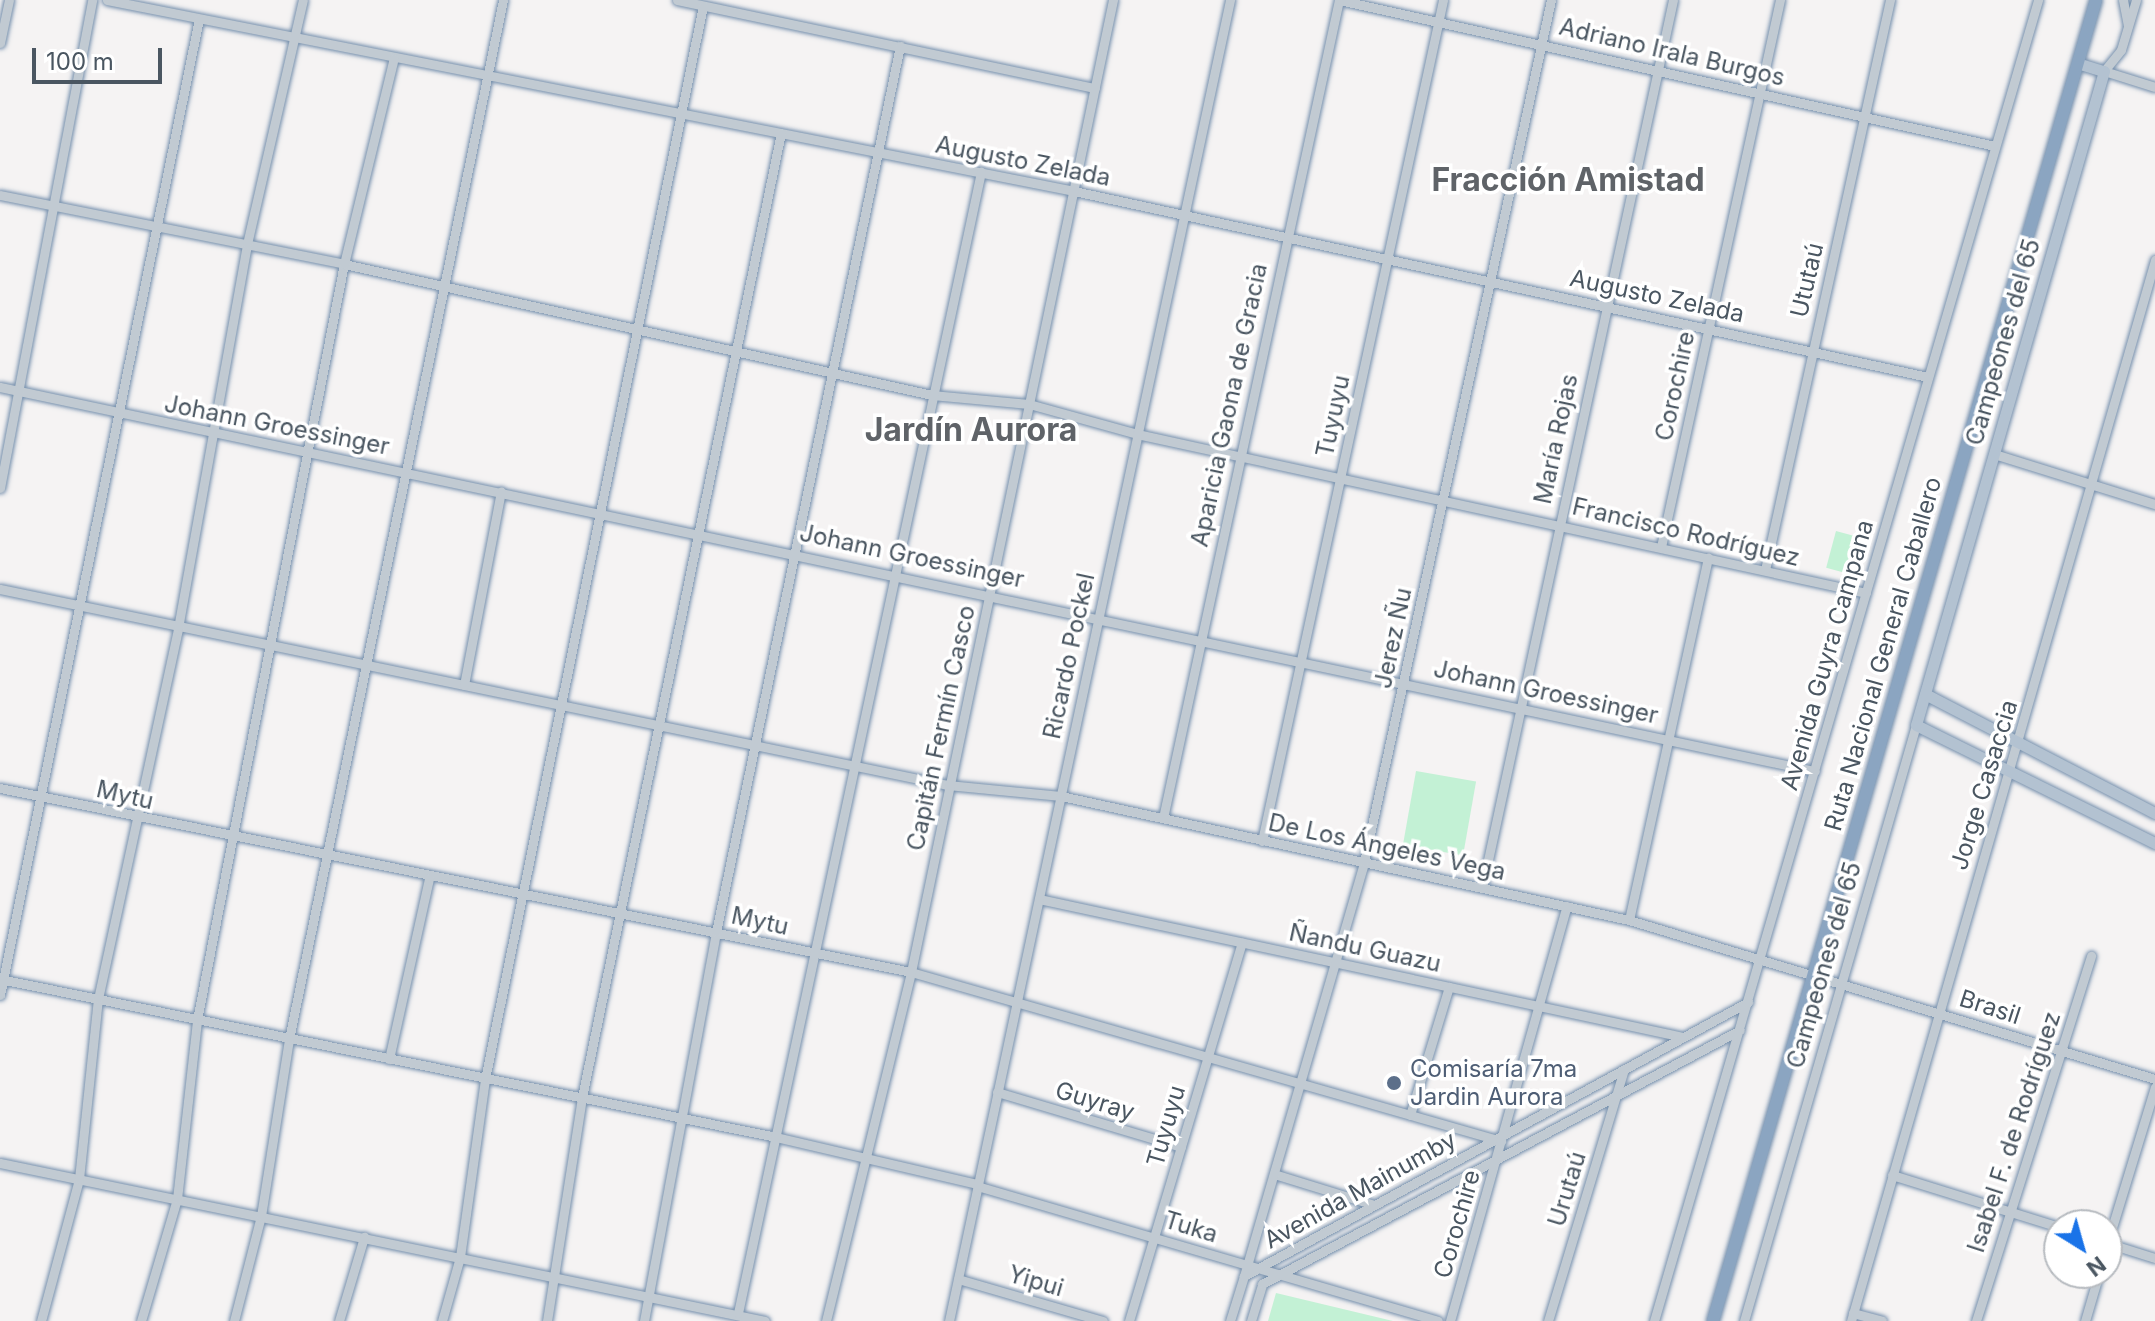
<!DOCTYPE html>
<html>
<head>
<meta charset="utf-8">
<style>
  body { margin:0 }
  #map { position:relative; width:2155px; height:1321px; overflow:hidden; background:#f5f3f3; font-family:Inter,sans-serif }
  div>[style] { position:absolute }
  .green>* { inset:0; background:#c3f1d5; transform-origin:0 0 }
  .roads { filter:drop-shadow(0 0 2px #7690ad) drop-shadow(0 0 2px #7690ad) }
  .minor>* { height:9px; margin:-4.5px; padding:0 4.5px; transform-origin:4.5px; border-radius:4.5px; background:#c1cad2 }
  .major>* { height:11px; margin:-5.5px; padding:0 5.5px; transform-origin:5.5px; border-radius:5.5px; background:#b3c2d1 }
  .highway>* { height:12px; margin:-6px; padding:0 6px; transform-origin:6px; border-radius:6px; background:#8ba5c1 }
  .dots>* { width:22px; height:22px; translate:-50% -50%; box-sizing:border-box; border:4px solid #fff; border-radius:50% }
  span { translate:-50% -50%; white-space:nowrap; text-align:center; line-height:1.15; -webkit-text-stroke:7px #fff; paint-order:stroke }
  .street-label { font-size:24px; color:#4a5661 }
  .service-label { font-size:24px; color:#4e5e75 }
  .left { translate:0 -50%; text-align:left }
  .district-label { font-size:32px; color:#5f6368; font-weight:700 }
  .north { position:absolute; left:2043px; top:1209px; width:80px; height:80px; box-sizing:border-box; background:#fff; border:2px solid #b7bbc0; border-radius:50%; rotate:143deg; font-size:22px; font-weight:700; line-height:32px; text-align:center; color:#4a5661 }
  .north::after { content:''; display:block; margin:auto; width:28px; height:36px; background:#1a73e8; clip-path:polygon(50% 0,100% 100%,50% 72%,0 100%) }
  .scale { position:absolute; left:32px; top:48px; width:130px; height:36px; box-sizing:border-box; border:4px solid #4a5661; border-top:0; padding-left:10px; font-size:24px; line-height:28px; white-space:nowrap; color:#4a5661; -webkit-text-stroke:6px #fff; paint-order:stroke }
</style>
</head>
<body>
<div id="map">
  <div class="green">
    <div style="left:1836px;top:531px;width:20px;height:38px;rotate:15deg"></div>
    <div style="left:1416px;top:771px;width:61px;height:75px;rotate:10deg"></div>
    <div style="clip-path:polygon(1276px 1293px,1393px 1321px,1268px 1321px)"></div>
  </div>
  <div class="roads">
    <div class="minor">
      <div style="left:107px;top:0;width:986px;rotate:11.17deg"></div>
      <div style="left:1074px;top:191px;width:874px;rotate:12.29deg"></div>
      <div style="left:677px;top:0;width:427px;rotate:11.9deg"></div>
      <div style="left:1339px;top:0;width:672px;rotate:12.55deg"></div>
      <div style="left:2123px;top:0;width:26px;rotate:79deg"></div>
      <div style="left:2136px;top:0;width:52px;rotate:106.7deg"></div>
      <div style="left:2121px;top:50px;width:27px;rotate:129deg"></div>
      <div style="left:2104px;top:71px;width:53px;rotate:17.4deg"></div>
      <div style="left:0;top:43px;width:44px;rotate:-78.2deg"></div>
      <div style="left:0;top:195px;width:351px;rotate:11.3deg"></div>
      <div style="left:344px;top:264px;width:602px;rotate:12.56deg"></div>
      <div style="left:932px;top:395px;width:97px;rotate:5.3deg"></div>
      <div style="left:1029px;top:404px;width:112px;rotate:15.5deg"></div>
      <div style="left:1137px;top:434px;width:746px;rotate:12.3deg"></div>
      <div style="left:0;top:387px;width:1855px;rotate:11.95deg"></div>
      <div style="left:1994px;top:454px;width:169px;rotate:17.3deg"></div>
      <div style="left:0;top:488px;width:497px;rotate:-79.3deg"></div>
      <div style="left:1661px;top:547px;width:560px;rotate:-77.73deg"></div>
      <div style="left:1765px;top:570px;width:584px;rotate:-77.63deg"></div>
      <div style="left:0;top:589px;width:967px;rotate:11.69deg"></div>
      <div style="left:947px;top:785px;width:115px;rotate:5.5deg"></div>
      <div style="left:1061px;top:796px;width:581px;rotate:12.32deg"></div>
      <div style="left:1629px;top:920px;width:550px;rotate:16.82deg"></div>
      <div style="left:464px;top:685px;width:197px;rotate:-79.2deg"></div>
      <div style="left:0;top:788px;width:929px;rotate:11.42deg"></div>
      <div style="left:911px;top:972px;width:614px;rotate:15.98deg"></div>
      <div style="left:1163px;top:818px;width:837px;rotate:-77.86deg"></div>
      <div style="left:1262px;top:841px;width:860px;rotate:-77.85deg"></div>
      <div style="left:1482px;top:888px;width:908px;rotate:-77.86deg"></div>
      <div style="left:1039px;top:899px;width:659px;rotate:12.09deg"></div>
      <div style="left:1629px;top:920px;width:371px;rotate:-77.7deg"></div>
      <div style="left:0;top:979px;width:787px;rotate:11.51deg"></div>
      <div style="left:771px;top:1136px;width:212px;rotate:13.1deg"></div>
      <div style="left:0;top:995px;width:996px;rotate:-78.48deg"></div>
      <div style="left:389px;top:1059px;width:185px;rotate:-77.5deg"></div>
      <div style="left:997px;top:1092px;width:192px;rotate:16.6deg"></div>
      <div style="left:1410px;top:1115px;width:134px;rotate:-73.1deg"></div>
      <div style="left:0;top:1163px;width:781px;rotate:11.67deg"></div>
      <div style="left:1274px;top:1174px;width:105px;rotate:17.2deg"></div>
      <div style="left:1892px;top:1175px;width:175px;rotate:17.3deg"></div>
      <div style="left:977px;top:1186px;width:480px;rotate:16.3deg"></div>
      <div style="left:2107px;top:1243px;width:50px;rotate:17.4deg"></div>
      <div style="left:2107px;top:1244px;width:164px;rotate:-73deg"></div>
      <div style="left:1244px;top:1276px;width:431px;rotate:-73.8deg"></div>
      <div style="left:1364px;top:862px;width:882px;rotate:-77.76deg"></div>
      <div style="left:958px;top:1279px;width:151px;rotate:16.2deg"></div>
      <div style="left:738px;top:1313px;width:1167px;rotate:-77.98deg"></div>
      <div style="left:1853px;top:1313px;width:30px;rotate:15deg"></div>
      <div style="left:41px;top:1321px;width:147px;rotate:-75deg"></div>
      <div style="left:79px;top:1179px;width:181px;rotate:-84deg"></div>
      <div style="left:98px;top:999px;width:380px;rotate:-77.8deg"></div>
      <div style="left:178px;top:628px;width:390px;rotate:-79.8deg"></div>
      <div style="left:247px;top:244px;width:250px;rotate:-77.1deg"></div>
      <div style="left:141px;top:1321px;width:127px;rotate:-73.6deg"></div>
      <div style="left:177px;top:1199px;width:180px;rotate:-83.6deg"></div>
      <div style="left:197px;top:1020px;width:770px;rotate:-79deg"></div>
      <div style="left:344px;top:264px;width:212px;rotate:-76.4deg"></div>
      <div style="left:234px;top:1321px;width:108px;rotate:-75.6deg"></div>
      <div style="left:261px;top:1216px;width:179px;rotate:-81deg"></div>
      <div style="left:289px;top:1039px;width:1061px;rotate:-78.36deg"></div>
      <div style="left:339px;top:1321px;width:88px;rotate:-73.4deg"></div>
      <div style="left:442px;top:1321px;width:66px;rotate:-74.3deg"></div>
      <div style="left:460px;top:1257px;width:180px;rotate:-82deg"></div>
      <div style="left:485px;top:1079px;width:1095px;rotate:-78.52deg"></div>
      <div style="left:547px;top:1321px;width:227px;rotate:-81.1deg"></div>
      <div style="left:582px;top:1097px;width:984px;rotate:-78.34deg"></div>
      <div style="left:644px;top:1321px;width:396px;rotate:-79.5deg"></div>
      <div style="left:716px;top:932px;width:905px;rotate:-78.27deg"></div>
      <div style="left:826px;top:1321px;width:359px;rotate:-76.3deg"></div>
      <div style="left:911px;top:972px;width:993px;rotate:-78.26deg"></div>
      <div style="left:949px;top:1321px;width:1351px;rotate:-77.99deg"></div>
      <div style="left:1129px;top:1321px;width:395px;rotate:-73.4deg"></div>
      <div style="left:1230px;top:1321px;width:47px;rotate:-72.7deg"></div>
      <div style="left:1244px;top:1276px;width:574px;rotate:-28.53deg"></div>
      <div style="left:1251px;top:1321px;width:39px;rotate:-73deg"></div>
      <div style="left:1262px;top:1284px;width:541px;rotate:-27.99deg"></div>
      <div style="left:1450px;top:1321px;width:431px;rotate:-74.3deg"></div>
      <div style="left:1548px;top:1321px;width:263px;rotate:-73.2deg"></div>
      <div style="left:1654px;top:1321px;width:1376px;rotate:-73.79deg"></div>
      <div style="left:1744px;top:1321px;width:620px;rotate:-73.9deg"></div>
      <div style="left:1851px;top:1321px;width:1104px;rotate:-74.01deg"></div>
      <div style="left:1976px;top:1321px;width:383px;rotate:-72.5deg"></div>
      <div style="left:2085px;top:1321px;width:50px;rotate:-73.7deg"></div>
    </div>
    <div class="major">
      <div style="left:2077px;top:63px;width:28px;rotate:17deg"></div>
      <div style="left:2104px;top:71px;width:680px;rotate:106.04deg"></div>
      <div style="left:1916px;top:725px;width:267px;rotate:26.3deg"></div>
      <div style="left:1925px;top:694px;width:259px;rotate:27.4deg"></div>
    </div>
    <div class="highway">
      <div style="left:1713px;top:1321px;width:1375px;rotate:-73.83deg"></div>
    </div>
  </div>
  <div class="dots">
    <div style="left:1394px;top:1083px;background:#5c6f8a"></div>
  </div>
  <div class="street-label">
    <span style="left:1672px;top:52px;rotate:13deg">Adriano Irala Burgos</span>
    <span style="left:1023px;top:161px;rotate:11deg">Augusto Zelada</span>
    <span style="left:1807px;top:280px;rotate:-77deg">Ututaú</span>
    <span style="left:1657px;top:296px;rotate:12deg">Augusto Zelada</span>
    <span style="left:2003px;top:342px;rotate:-74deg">Campeones del 65</span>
    <span style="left:1675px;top:386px;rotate:-78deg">Corochire</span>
    <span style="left:1229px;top:405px;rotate:-78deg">Aparicia Gaona de Gracia</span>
    <span style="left:1333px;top:416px;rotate:-78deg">Tuyuyu</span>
    <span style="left:277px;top:425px;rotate:11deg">Johann Groessinger</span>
    <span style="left:1556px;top:439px;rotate:-78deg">María Rojas</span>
    <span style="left:1686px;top:532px;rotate:13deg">Francisco Rodríguez</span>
    <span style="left:912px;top:556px;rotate:12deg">Johann Groessinger</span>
    <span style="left:1393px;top:638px;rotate:-78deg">Jerez Ñu</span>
    <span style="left:1883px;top:654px;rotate:-74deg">Ruta Nacional General Caballero</span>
    <span style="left:1827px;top:655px;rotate:-74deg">Avenida Guyra Campana</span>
    <span style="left:1069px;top:656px;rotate:-78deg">Ricardo Pockel</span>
    <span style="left:1546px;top:692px;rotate:12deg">Johann Groessinger</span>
    <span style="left:941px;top:728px;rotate:-78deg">Capitán Fermín Casco</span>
    <span style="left:1984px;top:785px;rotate:-73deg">Jorge Casaccia</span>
    <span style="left:125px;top:795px;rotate:13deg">Mytu</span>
    <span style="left:1387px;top:847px;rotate:12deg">De Los Ángeles Vega</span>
    <span style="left:760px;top:921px;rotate:12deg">Mytu</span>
    <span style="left:1365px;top:948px;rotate:12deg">Ñandu Guazu</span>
    <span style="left:1824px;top:965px;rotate:-74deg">Campeones del 65</span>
    <span style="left:1990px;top:1007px;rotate:18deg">Brasil</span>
    <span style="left:1095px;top:1101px;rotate:17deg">Guyray</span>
    <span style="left:1166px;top:1126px;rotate:-74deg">Tuyuyu</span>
    <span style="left:2014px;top:1132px;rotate:-72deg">Isabel F. de Rodríguez</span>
    <span style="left:1567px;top:1189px;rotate:-73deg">Urutaú</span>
    <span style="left:1360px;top:1190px;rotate:-29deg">Avenida Mainumby</span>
    <span style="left:1457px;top:1224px;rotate:-74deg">Corochire</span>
    <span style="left:1191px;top:1227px;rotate:17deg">Tuka</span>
    <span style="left:1036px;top:1281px;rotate:16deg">Yipui</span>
  </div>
  <div class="service-label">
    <span class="left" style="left:1410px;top:1083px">Comisaría 7ma<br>Jardin Aurora</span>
  </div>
  <div class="district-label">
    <span style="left:1568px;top:180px">Fracción Amistad</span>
    <span style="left:971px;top:430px">Jardín Aurora</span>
  </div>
  <div class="north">N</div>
  <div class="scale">100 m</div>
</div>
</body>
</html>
